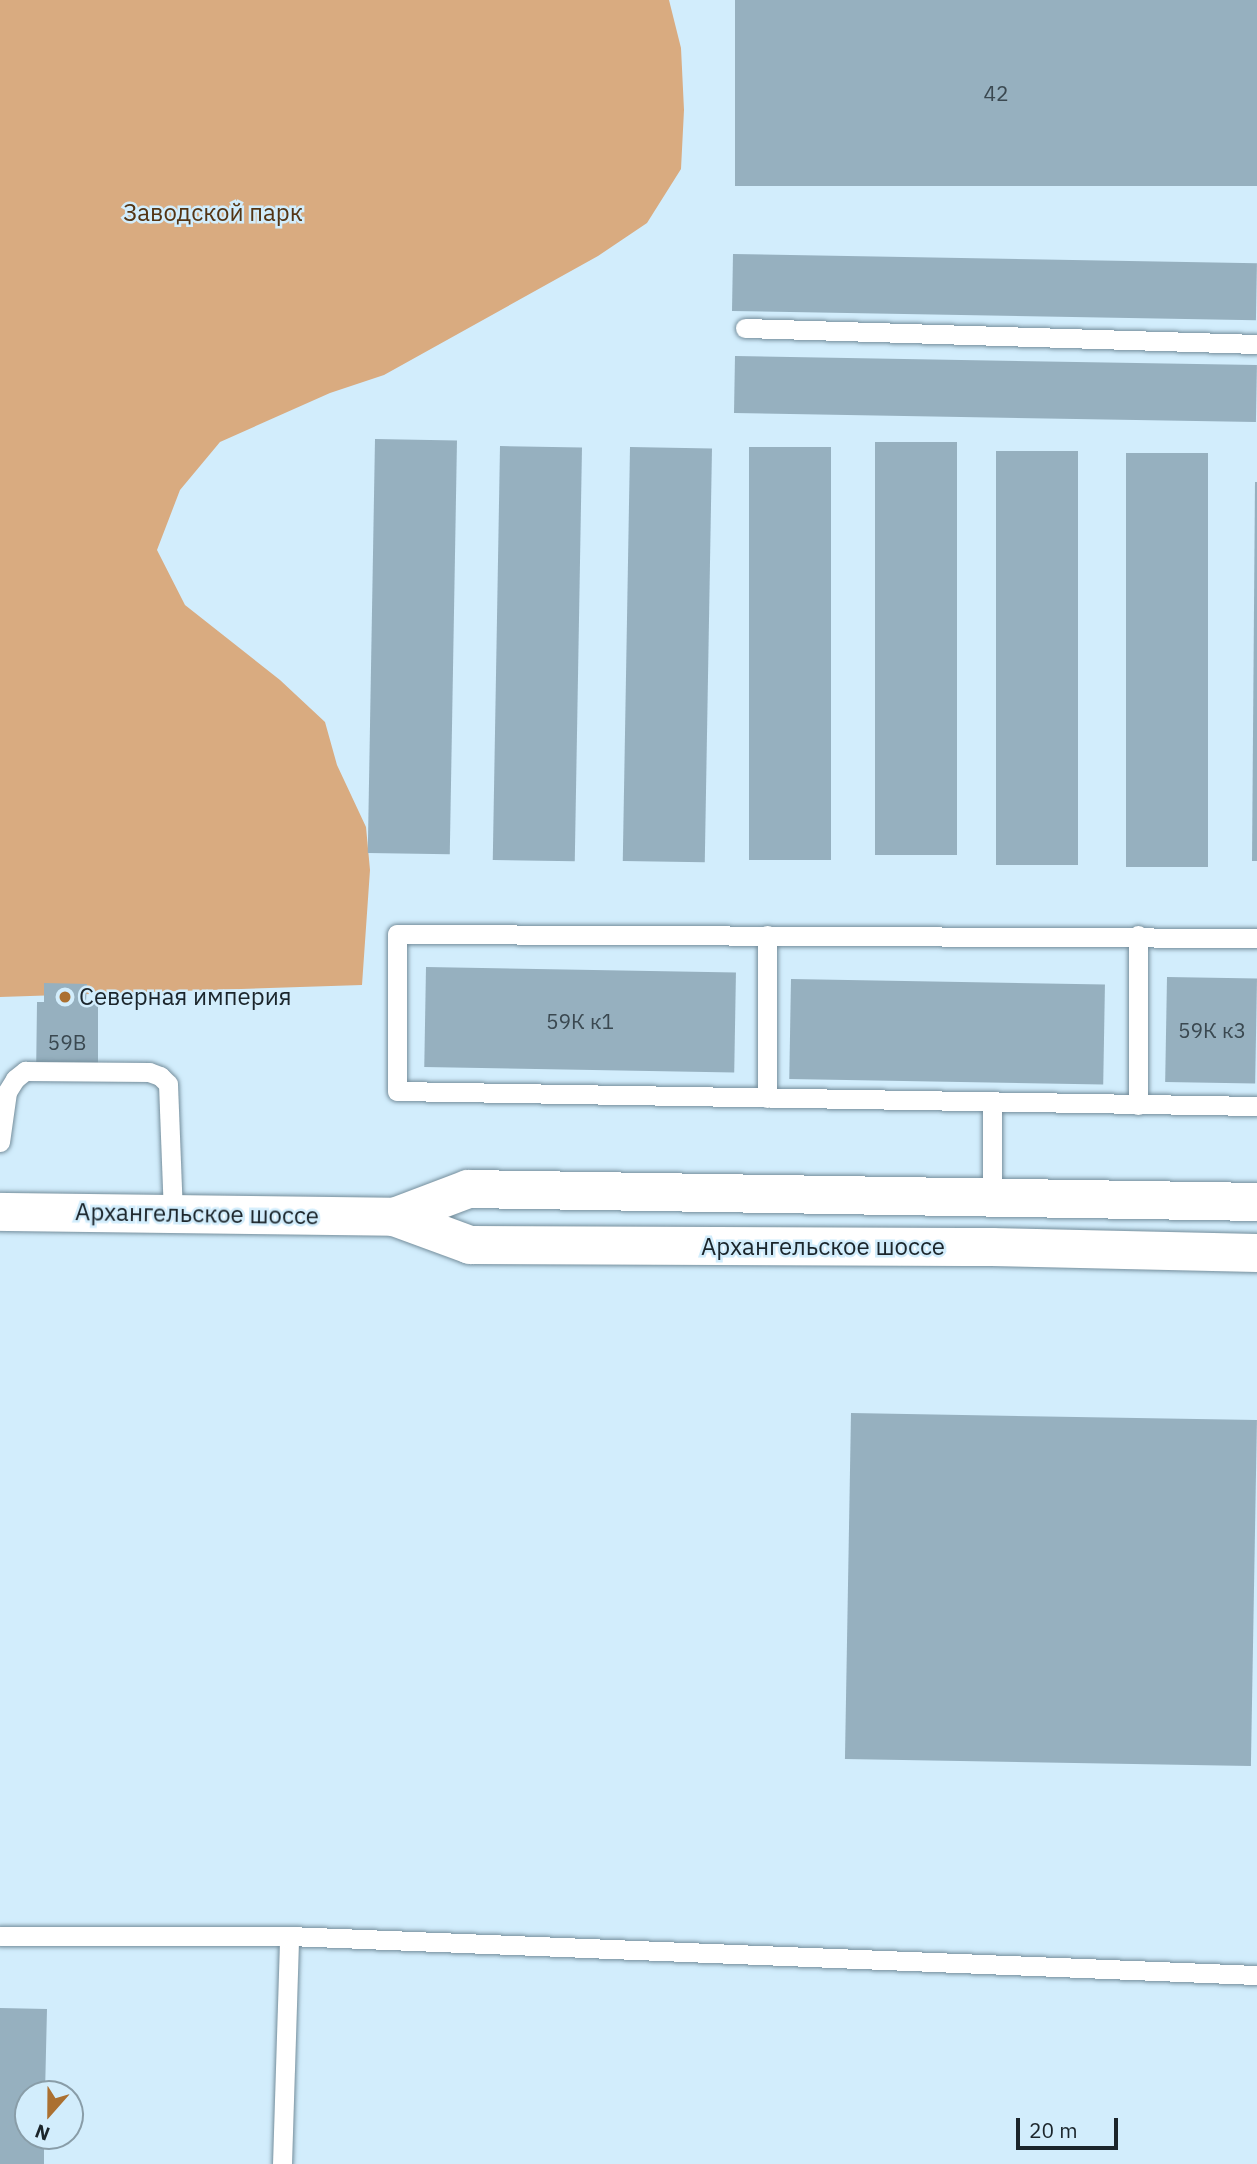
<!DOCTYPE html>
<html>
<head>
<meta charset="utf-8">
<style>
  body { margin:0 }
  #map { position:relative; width:1257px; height:2164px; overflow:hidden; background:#d2edfc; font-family:"IBM Plex Sans",sans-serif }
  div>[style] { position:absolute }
  .forest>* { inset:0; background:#d9ab80 }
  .building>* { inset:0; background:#96b0bf; transform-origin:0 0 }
  .roads { filter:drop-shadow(0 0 2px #748d9b) drop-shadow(0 0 2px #748d9b) }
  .service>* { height:19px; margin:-9.5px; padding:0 9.5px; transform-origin:9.5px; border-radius:9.5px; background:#fff }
  .primary>* { height:38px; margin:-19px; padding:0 19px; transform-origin:19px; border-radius:19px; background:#fff }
  .dots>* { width:19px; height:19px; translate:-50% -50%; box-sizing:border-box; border:4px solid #d2edfc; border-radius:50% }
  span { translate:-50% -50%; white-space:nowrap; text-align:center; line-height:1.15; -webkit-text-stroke:5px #d2edfc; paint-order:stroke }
  .number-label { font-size:21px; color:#3a4850 }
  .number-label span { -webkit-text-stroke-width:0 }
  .park-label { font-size:24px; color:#533413 }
  .poi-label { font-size:24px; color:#1b252b }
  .left { translate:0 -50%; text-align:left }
  .street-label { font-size:24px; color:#1b252b }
  .north { position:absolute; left:14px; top:2080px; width:70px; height:70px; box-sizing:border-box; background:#d2edfc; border:2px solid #899da8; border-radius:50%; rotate:201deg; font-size:19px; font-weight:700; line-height:28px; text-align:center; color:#1b252b }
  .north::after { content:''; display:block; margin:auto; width:24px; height:32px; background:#ab7031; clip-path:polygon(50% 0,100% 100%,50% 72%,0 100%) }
  .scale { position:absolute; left:1016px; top:2118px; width:102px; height:32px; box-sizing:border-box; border:4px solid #1b252b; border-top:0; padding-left:9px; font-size:21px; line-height:24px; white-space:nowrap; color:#1b252b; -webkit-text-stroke:5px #d2edfc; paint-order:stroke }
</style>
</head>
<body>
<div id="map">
  <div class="forest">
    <div style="clip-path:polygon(0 0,669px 0,681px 48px,684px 110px,681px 169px,647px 223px,598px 256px,384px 375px,330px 393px,220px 442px,180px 490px,157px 550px,185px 605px,280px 680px,325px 722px,337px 765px,366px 827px,370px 870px,362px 985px,0 997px)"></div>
  </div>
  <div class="building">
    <div style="left:735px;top:0;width:522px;height:186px"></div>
    <div style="left:733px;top:254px;width:524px;height:57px;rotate:1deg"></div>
    <div style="left:735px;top:356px;width:522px;height:57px;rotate:1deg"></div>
    <div style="left:375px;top:439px;width:82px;height:414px;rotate:1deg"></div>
    <div style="left:875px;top:442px;width:82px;height:413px"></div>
    <div style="left:500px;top:446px;width:82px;height:414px;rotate:1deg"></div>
    <div style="left:630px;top:447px;width:82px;height:414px;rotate:1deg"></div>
    <div style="left:749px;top:447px;width:82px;height:413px"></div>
    <div style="left:996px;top:451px;width:82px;height:414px"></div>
    <div style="left:1126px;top:453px;width:82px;height:414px"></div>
    <div style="clip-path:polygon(1255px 482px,1257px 482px,1257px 861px,1252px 861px)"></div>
    <div style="left:426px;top:967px;width:310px;height:100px;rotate:1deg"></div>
    <div style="left:1167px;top:977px;width:90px;height:105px;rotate:1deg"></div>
    <div style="left:791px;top:979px;width:314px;height:100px;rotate:1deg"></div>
    <div style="clip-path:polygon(44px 983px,87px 984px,86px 1002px,98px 1002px,98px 1081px,36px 1081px,37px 1002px,44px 1002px)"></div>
    <div style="left:851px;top:1413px;width:406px;height:346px;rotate:1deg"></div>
    <div style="clip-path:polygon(0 2008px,47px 2009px,45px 2094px,28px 2094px,28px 2136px,44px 2136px,44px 2164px,0 2164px)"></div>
  </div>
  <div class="roads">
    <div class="service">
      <div style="left:745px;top:328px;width:512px;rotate:1.79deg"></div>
      <div style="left:767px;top:935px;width:163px;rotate:90deg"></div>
      <div style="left:1257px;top:938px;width:860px;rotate:-179.73deg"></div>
      <div style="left:397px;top:934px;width:157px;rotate:90deg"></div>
      <div style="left:397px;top:1091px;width:860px;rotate:1deg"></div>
      <div style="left:1138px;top:1105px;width:170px;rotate:-90deg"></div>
      <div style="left:0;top:1142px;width:50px;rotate:-82deg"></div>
      <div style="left:7px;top:1092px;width:15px;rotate:-58deg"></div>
      <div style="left:15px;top:1079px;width:13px;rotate:-39deg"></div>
      <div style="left:25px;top:1071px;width:124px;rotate:0.5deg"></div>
      <div style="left:149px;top:1072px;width:12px;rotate:20deg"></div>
      <div style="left:160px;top:1076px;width:11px;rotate:45deg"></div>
      <div style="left:168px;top:1084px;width:130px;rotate:87.8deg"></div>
      <div style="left:992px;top:1196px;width:94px;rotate:-90deg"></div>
      <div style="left:0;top:1936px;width:289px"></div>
      <div style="left:282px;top:2164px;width:228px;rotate:-88.2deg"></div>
      <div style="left:289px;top:1936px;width:969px;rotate:2.31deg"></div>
    </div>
    <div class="primary">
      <div style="left:0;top:1212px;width:394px;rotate:0.7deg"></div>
      <div style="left:394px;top:1217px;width:81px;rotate:20.2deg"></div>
      <div style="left:470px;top:1245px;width:522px;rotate:0.22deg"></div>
      <div style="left:992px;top:1247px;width:265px;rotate:1.3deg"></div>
      <div style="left:394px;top:1217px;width:79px;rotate:-20.7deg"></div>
      <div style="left:468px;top:1189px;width:789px;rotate:0.94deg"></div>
    </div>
  </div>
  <div class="dots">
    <div style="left:65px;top:997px;background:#ab7031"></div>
  </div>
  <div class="number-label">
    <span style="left:996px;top:93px">42</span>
    <span style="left:580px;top:1021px">59К к1</span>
    <span style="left:1212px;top:1030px">59К к3</span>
    <span style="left:67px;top:1042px">59В</span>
  </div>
  <div class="park-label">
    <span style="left:213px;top:213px">Заводской парк</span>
  </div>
  <div class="poi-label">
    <span class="left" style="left:79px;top:997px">Северная империя</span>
  </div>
  <div class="street-label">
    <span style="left:197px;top:1214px;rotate:1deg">Архангельское шоссе</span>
    <span style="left:823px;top:1247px">Архангельское шоссе</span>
  </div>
  <div class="north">N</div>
  <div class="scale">20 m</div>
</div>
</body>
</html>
